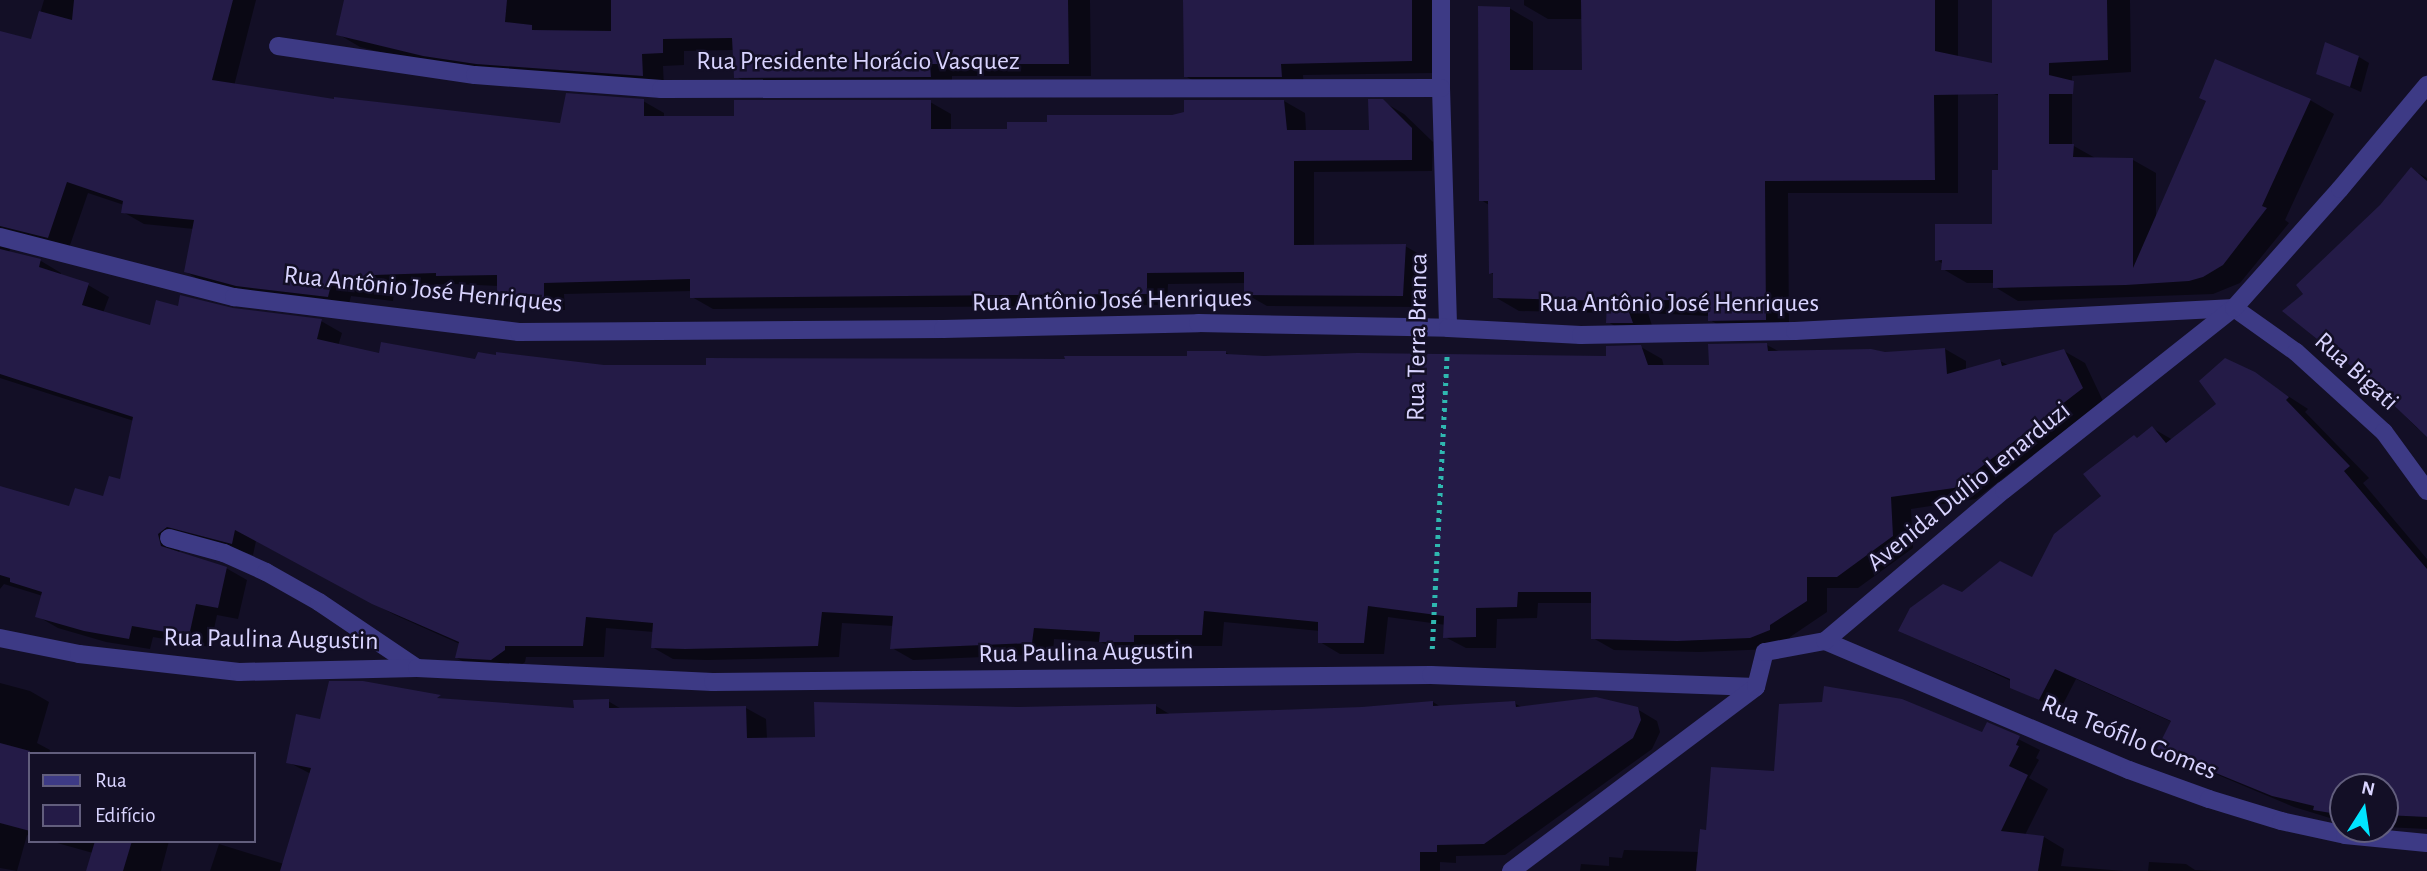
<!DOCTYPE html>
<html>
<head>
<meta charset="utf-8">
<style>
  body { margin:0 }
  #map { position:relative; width:2427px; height:871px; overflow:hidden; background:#130f26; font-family:"Alegreya Sans",sans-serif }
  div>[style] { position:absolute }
  .shadow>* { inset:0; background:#0007 }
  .building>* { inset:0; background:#241b47 }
  .path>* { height:4.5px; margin-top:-2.25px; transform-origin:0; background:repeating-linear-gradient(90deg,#2fb8b0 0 3.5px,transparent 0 8.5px) }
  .lane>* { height:18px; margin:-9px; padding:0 9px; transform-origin:9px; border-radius:9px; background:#3d3a85 }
  .street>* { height:18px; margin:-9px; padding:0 9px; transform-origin:9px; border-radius:9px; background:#3d3a85 }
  span { translate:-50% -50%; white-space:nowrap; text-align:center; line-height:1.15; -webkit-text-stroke:5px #130f26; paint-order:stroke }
  .street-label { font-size:26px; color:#d9d4ff }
  .legend { position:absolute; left:28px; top:752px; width:228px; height:91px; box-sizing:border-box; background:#130f26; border:2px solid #625e7d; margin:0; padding:9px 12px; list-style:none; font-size:21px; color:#d9d4ff }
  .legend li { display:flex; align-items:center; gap:14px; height:35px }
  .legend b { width:35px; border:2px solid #625e7d }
  .north { position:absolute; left:2329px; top:773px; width:70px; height:70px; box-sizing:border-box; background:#130f26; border:2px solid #625e7d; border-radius:50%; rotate:12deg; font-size:19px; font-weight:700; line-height:28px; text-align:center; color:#d9d4ff }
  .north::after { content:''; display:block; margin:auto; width:24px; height:32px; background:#00e5ff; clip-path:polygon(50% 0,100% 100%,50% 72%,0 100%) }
</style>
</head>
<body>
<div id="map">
  <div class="shadow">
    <div style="clip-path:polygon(44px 0,256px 0,234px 86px,336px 101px,562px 125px,643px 101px,664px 113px,664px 118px,736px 118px,930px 102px,951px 114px,951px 131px,1009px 130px,1173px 117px,1284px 101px,1305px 113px,1306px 131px,1371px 131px,1382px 101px,1404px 114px,1433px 142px,1432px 171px,1314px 172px,1314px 247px,1405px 246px,1426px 258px,1423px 307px,1267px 306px,1246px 294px,1246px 283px,1168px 284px,1167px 305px,713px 309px,692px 297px,692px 291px,564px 294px,565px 310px,519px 310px,499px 298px,499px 286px,454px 284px,395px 286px,393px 301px,351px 296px,348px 308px,207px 284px,186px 272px,194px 229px,144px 224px,123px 212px,124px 205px,88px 193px,69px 248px,12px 241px,9px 253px,41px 261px,61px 273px,60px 276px,88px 285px,109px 297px,103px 313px,152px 327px,179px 309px,232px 310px,321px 321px,342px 333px,338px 346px,380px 355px,604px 367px,708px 367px,708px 359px,1067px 361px,1189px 358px,1225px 352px,1232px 356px,1607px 357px,1641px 347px,1662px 359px,1664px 367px,1710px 367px,1767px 345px,1780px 352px,1885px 354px,1945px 349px,1966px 361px,1966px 370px,2000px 361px,2010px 366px,2064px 351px,2085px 363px,2103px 401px,1976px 499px,1911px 509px,1913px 548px,1858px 588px,1827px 588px,1827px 612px,1790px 637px,1790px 642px,1772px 649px,1699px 652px,1614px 650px,1593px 638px,1593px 603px,1538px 603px,1537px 618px,1497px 619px,1496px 648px,1466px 648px,1445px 637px,1446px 625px,1388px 617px,1384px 654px,1340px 654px,1320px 642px,1320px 631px,1224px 622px,1222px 646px,1155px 646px,1154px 653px,1122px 653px,1101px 642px,1054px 639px,1053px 654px,913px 660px,892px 648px,894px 626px,842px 623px,839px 657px,707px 660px,673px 659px,652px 647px,654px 632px,606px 628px,604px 657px,526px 657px,525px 662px,512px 671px,477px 669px,457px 658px,460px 644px,395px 615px,256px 541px,253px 555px,194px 538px,181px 542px,179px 554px,226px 568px,247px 580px,238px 619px,217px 615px,210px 647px,153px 637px,150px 649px,106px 642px,58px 628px,37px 616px,43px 596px,4px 584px,0 589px,0 488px,70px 508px,105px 498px,121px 481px,134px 421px,0 378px,0 33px,32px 41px)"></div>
    <div style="clip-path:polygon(346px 0,1090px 0,1091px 76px,952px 76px,952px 89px,758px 89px,735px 76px,734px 50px,684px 51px,684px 65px,663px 66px,664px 88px,446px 68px,360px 47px,338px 34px)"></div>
    <div style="clip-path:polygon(1185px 0,1436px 0,1434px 73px,1303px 75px,1304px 89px,1208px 89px,1185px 76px)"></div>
    <div style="clip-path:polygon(1524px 0,1958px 0,1958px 193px,1788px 193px,1789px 333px,1734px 334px,1710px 320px,1710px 316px,1648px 313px,1655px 335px,1632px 336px,1608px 322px,1608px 313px,1519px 311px,1495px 297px,1495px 275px,1490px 273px,1489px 205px,1481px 200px,1509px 8px,1533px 22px,1533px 72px,1584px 72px,1583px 19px,1548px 19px,1524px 5px)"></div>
    <div style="clip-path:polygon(1994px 0,2130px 0,2131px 72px,2072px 76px,2072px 145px,2097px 159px,2133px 160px,2156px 173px,2156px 220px,2310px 100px,2334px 114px,2285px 220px,2289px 223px,2240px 283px,2213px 294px,2018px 301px,1995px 287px,1995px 283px,1967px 283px,1943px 269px,1943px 264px,1937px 260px,1994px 226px,2000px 171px,2000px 96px,1994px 94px)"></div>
    <div style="clip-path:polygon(2359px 57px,2369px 63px,2361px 92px,2318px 73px)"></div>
    <div style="clip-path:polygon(2411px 169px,2427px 178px,2427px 434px,2417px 428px,2362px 373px,2306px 294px)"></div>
    <div style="clip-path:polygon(2254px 374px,2308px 409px,2305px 412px,2369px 478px,2363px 483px,2427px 559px,2427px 829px,2385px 827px,2385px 787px,2343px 787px,2343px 822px,2294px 807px,2180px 759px,2160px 748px,2172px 722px,2076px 679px,2060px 710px,2011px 687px,2011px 681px,1900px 630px,1963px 594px,2033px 580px,2104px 497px,2138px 439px,2152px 428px,2173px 440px)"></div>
    <div style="clip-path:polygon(363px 682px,446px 700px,576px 710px,608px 701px,623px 710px,746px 708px,766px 719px,767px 739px,817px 739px,1019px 708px,1156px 706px,1171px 715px,1362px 709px,1433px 702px,1441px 707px,1514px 703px,1523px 708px,1637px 709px,1657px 721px,1660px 732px,1652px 749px,1505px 855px,1456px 856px,1456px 863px,1440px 862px,1440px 871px,210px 871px,219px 844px,284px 864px,311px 774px,288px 762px,322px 721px)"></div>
    <div style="clip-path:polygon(0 683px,30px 691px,49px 702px,37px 743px,50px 750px,49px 754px,30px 754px,30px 836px,27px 835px,17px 871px,0 868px)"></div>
    <div style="clip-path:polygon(1988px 724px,2040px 750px,2036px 758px,2039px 760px,2029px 778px,2048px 789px,2025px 835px,2044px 837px,2064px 849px,2061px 866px,2124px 871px,1580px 871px,1581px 864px,1609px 866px,1609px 857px,1622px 858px,1624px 850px,1700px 852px,1708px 832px,1776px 773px,1983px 734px)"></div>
    <div style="clip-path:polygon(50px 841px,169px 841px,161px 871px,88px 871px,93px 853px)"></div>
    <div style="clip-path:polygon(2149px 862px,2186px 864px,2195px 870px,2224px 871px,2148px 871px)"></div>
  </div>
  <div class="building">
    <div style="clip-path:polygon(74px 0,233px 0,212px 80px,334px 99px,334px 97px,560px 123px,566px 93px,644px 99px,644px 116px,734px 116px,734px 100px,931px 100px,931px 129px,1007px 129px,1007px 122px,1047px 122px,1047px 115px,1172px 115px,1184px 112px,1184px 100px,1284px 100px,1287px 130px,1369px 130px,1368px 99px,1383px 99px,1412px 128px,1412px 160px,1294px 161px,1294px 245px,1406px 244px,1403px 296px,1244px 295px,1244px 272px,1147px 273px,1147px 294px,1125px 294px,690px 298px,690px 279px,544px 283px,544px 299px,497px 299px,497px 275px,436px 276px,436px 273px,374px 275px,372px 290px,331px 285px,328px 297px,236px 286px,184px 272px,194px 220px,121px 213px,123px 201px,67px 182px,48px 238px,0 226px,0 31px,31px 39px,39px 11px,72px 20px)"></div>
    <div style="clip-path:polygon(344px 0,507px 0,505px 22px,532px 25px,532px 30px,611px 31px,611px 0,1068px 0,1069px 64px,930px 64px,931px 77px,734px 78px,732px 38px,663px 39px,663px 53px,642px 54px,643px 76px,476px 64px,423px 56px,336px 35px)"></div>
    <div style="clip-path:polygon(1183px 0,1412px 0,1412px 61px,1281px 64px,1282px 77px,1184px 77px)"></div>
    <div style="clip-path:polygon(1581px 0,1935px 0,1935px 51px,1992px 63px,1992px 0,2107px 0,2108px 60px,2049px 63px,2049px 75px,2074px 81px,2073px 94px,2049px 94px,2049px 144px,2074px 144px,2073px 157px,2133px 158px,2133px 268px,2206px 101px,2199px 98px,2215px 59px,2311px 99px,2262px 206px,2267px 208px,2223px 265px,2203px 277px,2189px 281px,2126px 285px,1993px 288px,1993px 270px,1941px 270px,1942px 260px,1935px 261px,1935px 224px,1992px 224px,1992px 170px,1998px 170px,1998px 94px,1934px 95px,1935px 180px,1765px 181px,1766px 320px,1708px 321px,1708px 308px,1671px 300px,1625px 301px,1633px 323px,1606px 323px,1607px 301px,1493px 298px,1493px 273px,1489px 274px,1488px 201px,1479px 201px,1478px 6px,1510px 7px,1510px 70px,1582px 70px)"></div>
    <div style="clip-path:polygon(2325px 42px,2359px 56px,2350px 87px,2316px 74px)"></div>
    <div style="clip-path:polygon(2411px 167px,2427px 181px,2427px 437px,2361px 374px,2282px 311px,2303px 294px,2296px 285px,2380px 205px)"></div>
    <div style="clip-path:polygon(0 249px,41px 259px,39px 267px,89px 283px,82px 305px,150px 325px,156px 300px,178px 306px,180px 295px,233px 308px,322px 319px,317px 339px,379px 353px,381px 342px,475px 359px,478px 352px,496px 355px,496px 352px,604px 365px,706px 365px,706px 358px,1065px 359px,1064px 356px,1187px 356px,1187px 351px,1226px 351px,1226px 354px,1264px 356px,1357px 353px,1606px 356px,1606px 346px,1641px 345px,1648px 365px,1709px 365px,1708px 344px,1767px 343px,1768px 351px,1871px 349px,1885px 352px,1945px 348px,1947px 374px,2000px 359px,2002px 366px,2064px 349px,2083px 388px,1954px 488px,1891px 497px,1893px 536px,1837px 577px,1807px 577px,1807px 601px,1770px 625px,1770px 630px,1750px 638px,1677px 641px,1591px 639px,1591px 592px,1518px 592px,1517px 607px,1476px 608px,1476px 637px,1443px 638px,1444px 616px,1368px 606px,1364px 643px,1318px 643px,1318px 622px,1204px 611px,1202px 635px,1134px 635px,1134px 642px,1099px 642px,1100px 632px,1034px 628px,1032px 643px,890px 649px,893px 616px,822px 612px,818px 646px,685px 649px,651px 648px,653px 623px,586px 617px,583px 646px,505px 646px,505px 650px,491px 660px,455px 658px,459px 642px,372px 604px,235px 530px,232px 544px,167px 527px,158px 534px,161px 546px,227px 567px,218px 608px,196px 604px,189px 636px,132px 626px,129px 639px,84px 631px,35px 617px,42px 592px,10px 582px,10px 578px,0 575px,0 486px,69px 506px,75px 488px,103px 496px,109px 476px,120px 479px,133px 417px,0 374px)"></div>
    <div style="clip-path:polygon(2225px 358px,2255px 372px,2289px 397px,2286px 400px,2350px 466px,2344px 471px,2427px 569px,2427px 817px,2385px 815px,2385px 787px,2343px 787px,2343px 815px,2313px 810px,2314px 806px,2272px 796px,2157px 749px,2171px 721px,2055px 669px,2039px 700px,2010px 688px,2010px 679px,1898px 631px,1910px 608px,1943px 584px,1962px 592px,2000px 561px,2032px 577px,2054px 534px,2101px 496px,2083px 474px,2134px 435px,2137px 438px,2152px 426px,2166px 443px,2216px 404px,2199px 381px)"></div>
    <div style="clip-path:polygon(329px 681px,363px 681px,441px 695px,437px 698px,574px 708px,573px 700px,609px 699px,609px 708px,746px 706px,747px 738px,815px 737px,814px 702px,1019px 707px,1156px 704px,1156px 714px,1362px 707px,1433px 701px,1433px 706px,1515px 701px,1516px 707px,1596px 697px,1638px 707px,1641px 720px,1633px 738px,1484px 844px,1437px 845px,1437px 852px,1420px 852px,1420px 871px,280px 871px,311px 768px,286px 763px,296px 714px,320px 719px)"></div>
    <div style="clip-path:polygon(1824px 686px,1902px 699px,1982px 732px,1987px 722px,2020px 736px,2016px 745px,2019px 746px,2009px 766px,2028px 775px,2001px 831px,2044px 836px,2038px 871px,1696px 871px,1700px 829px,1706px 830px,1711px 767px,1774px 771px,1779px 704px,1822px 702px)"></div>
    <div style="clip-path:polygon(0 743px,30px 751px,30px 831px,0 823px)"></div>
    <div style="clip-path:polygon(95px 841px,132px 841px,123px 871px,86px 871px)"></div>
  </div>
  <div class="path">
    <div style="left:1432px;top:649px;width:295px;rotate:-87.1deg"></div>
  </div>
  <div class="lane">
    <div style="left:169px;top:538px;width:57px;rotate:15.3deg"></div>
    <div style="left:224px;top:553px;width:46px;rotate:24.3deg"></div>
    <div style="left:266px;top:572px;width:61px;rotate:29.5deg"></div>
    <div style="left:319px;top:602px;width:118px;rotate:34deg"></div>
  </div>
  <div class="street">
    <div style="left:1441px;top:0;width:88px;rotate:90deg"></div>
    <div style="left:1441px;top:88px;width:240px;rotate:88.3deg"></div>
    <div style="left:278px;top:46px;width:199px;rotate:8.4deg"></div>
    <div style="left:475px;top:75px;width:187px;rotate:4.3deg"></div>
    <div style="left:661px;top:89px;width:780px;rotate:-0.07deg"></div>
    <div style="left:0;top:237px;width:242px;rotate:14.4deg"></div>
    <div style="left:234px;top:297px;width:287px;rotate:7deg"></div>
    <div style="left:519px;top:332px;width:424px;rotate:-0.4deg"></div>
    <div style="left:943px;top:329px;width:255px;rotate:-1.3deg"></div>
    <div style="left:1198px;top:323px;width:250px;rotate:1.1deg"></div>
    <div style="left:1448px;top:328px;width:133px;rotate:3deg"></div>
    <div style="left:1581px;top:335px;width:214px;rotate:-1.1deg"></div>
    <div style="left:1795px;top:331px;width:440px;rotate:-3deg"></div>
    <div style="left:2234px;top:308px;width:76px;rotate:35.4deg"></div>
    <div style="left:2296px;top:352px;width:119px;rotate:42.3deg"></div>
    <div style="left:2384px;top:432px;width:73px;rotate:53.9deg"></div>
    <div style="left:0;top:638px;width:81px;rotate:11.4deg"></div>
    <div style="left:79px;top:654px;width:161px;rotate:6.4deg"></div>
    <div style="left:239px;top:672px;width:178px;rotate:-1.3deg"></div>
    <div style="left:417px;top:668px;width:296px;rotate:2.7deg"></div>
    <div style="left:713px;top:682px;width:718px;rotate:-0.56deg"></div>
    <div style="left:1431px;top:675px;width:325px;rotate:2.1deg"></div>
    <div style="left:1825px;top:641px;width:330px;rotate:23deg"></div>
    <div style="left:2129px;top:770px;width:85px;rotate:19.9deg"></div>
    <div style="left:2209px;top:799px;width:75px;rotate:17deg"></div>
    <div style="left:2281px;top:821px;width:66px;rotate:12.3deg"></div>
    <div style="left:2345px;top:835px;width:82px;rotate:5.6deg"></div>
    <div style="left:1511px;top:871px;width:306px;rotate:-36.9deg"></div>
    <div style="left:1756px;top:687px;width:36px;rotate:-76deg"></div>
    <div style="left:1765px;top:652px;width:61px;rotate:-10.4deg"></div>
    <div style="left:1825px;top:641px;width:234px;rotate:-40.2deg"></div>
    <div style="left:2004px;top:490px;width:293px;rotate:-38.4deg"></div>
    <div style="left:2234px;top:308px;width:159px;rotate:-48.3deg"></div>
    <div style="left:2340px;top:189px;width:136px;rotate:-50.1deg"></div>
  </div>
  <div class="street-label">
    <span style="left:858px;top:62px">Rua Presidente Horácio Vasquez</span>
    <span style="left:423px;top:290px;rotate:6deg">Rua Antônio José Henriques</span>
    <span style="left:1112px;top:301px;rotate:-1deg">Rua Antônio José Henriques</span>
    <span style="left:1679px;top:304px">Rua Antônio José Henriques</span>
    <span style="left:1418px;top:337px;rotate:-89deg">Rua Terra Branca</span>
    <span style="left:2356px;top:372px;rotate:42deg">Rua Bigati</span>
    <span style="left:1969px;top:487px;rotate:-39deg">Avenida Duílio Lenarduzi</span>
    <span style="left:271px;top:640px;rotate:1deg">Rua Paulina Augustin</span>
    <span style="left:1086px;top:653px;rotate:-1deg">Rua Paulina Augustin</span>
    <span style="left:2129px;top:738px;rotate:22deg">Rua Teófilo Gomes</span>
  </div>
  <ul class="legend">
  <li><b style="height:9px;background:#3d3a85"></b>Rua</li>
  <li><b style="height:19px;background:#241b47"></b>Edifício</li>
  </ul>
  <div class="north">N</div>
</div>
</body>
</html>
